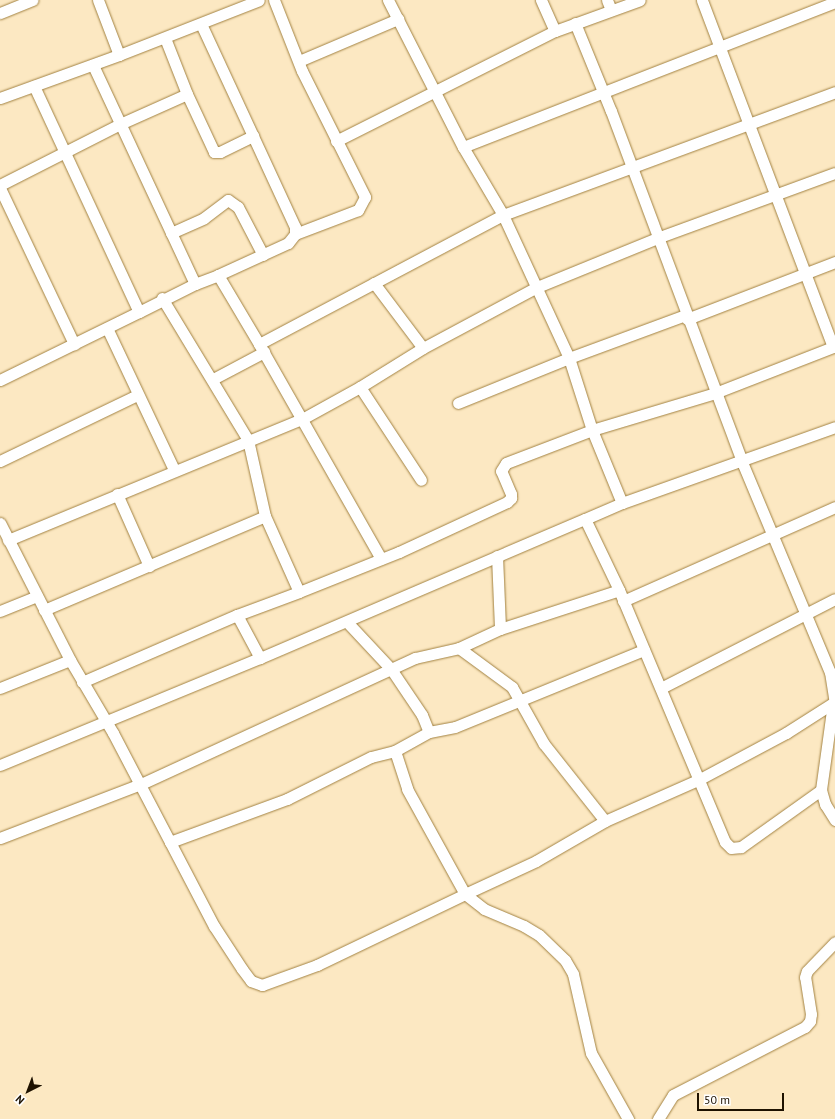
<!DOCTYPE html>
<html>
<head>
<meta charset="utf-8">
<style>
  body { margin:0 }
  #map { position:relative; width:835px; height:1119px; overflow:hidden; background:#fce8c2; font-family:"PT Sans",sans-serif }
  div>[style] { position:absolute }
  .roads { filter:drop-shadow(0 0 1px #a28242) drop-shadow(0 0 1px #a28242) }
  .street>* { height:11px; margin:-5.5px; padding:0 5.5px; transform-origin:5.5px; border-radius:5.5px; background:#fff }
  span { translate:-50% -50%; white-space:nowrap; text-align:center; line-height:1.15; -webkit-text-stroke:3px #fff; paint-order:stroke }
  .north { position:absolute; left:8px; top:1071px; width:40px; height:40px; -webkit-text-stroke:3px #fff; paint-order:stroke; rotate:222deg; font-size:11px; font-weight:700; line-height:16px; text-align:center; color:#1e1200 }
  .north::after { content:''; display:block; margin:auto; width:14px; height:18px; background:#1e1200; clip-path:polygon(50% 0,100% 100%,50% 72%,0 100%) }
  .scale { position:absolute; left:697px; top:1093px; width:87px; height:18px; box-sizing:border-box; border:2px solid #1e1200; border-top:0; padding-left:5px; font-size:12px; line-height:14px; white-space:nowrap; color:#1e1200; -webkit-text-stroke:3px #fff; paint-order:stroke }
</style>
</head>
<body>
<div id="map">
  <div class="roads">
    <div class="street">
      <div style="left:274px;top:0;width:76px;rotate:68.5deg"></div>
      <div style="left:302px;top:71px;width:141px;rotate:63.4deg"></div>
      <div style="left:365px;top:197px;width:15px;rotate:118deg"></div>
      <div style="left:358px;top:210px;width:67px;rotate:159.1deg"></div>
      <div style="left:388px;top:0;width:165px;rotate:63deg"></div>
      <div style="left:463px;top:147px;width:79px;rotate:59.5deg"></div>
      <div style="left:503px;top:215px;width:157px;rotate:65.2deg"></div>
      <div style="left:569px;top:358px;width:76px;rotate:72.3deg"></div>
      <div style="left:592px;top:430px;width:79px;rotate:67.7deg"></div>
      <div style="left:622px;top:503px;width:40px;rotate:156.6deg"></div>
      <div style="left:585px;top:519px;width:79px;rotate:64.4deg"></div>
      <div style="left:619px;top:590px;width:273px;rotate:67.2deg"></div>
      <div style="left:725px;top:842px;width:8px;rotate:45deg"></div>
      <div style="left:731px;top:848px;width:10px;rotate:-6deg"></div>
      <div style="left:741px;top:847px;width:98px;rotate:-35.5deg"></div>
      <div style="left:541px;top:0;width:34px;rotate:66deg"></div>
      <div style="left:607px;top:0;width:11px;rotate:68deg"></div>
      <div style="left:0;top:13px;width:35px;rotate:-22deg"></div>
      <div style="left:575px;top:23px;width:95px;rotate:67.8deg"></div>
      <div style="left:611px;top:111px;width:375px;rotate:69.5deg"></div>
      <div style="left:742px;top:462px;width:228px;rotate:67.3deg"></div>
      <div style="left:830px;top:672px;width:31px;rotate:81deg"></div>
      <div style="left:165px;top:38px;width:60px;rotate:68.6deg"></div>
      <div style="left:119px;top:55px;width:150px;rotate:-21.4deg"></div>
      <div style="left:299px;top:61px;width:108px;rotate:-23deg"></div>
      <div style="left:34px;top:86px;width:249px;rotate:65.1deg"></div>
      <div style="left:139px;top:312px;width:63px;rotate:-26.6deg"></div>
      <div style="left:195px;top:284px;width:242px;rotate:-115deg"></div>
      <div style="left:0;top:98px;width:127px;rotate:-19.9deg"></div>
      <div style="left:119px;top:55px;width:59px;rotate:-110.9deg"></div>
      <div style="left:336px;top:141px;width:245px;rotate:-26.7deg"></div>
      <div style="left:555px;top:31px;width:90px;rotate:-20deg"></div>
      <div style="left:463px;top:147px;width:399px;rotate:-21.3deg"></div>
      <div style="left:0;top:185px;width:135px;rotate:-26.9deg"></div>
      <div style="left:120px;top:124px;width:73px;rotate:-24.1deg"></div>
      <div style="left:187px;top:94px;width:64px;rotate:65deg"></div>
      <div style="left:214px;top:152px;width:6px"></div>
      <div style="left:220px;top:152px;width:37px;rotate:-26deg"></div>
      <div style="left:253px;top:136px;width:123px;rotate:-114.9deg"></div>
      <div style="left:0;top:188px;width:173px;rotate:64.6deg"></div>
      <div style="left:171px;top:233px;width:36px;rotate:-24deg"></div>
      <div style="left:204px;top:218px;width:30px;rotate:-37deg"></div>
      <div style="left:228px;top:200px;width:12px;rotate:35deg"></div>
      <div style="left:238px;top:207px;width:54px;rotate:62.5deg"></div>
      <div style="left:218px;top:275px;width:77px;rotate:-24.6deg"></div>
      <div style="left:288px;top:243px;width:11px;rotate:-52deg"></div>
      <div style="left:295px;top:234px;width:7px;rotate:-90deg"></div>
      <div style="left:295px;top:227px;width:100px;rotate:-114.8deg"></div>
      <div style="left:374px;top:283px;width:81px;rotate:53deg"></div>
      <div style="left:423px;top:348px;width:129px;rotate:-28.2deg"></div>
      <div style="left:537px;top:287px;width:130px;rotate:-22.2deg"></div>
      <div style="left:657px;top:238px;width:189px;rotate:-20.1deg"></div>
      <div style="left:195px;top:284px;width:25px;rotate:-21deg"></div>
      <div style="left:218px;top:275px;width:80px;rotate:59.3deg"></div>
      <div style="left:259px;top:344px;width:276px;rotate:-27.9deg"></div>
      <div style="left:503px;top:215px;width:354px;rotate:-20.3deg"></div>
      <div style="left:162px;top:298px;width:166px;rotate:58.8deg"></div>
      <div style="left:248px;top:440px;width:78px;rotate:77.4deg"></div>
      <div style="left:265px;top:516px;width:83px;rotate:65.9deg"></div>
      <div style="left:299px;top:592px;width:108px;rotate:-21.8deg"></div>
      <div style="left:399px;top:552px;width:119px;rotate:-24.8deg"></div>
      <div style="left:507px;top:502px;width:6px;rotate:-45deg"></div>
      <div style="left:511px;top:498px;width:4px;rotate:-90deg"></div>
      <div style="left:511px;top:494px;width:25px;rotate:-113deg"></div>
      <div style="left:501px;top:471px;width:9px;rotate:-58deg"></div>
      <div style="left:506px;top:463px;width:92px;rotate:-21deg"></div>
      <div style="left:592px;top:430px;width:128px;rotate:-16.7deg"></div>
      <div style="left:715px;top:393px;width:127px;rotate:-21.3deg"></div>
      <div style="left:833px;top:347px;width:371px;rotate:-110.7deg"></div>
      <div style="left:687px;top:319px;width:159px;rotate:-21.1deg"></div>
      <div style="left:107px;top:328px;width:157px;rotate:64.7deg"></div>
      <div style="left:259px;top:344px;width:247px;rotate:60.4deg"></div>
      <div style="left:213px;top:379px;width:58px;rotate:-27.9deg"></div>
      <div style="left:0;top:380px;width:155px;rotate:-26.1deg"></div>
      <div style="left:360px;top:387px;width:111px;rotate:56.7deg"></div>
      <div style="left:458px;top:403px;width:120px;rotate:-22.1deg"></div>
      <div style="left:569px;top:358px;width:124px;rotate:-20.3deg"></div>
      <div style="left:0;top:461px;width:152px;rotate:-25.7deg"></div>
      <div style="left:117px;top:494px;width:79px;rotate:66deg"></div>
      <div style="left:622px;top:503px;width:226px;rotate:-19.6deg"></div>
      <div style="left:0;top:523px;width:154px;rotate:62.9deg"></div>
      <div style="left:70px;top:660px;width:85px;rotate:59.5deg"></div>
      <div style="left:113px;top:733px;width:123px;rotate:62.4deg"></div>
      <div style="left:170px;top:842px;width:125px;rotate:-20.2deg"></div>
      <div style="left:287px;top:799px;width:94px;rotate:-26.6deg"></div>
      <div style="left:371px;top:757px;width:25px;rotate:-14deg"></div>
      <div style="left:395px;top:751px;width:40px;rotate:72deg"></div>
      <div style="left:407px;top:789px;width:120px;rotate:61.1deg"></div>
      <div style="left:465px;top:894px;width:78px;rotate:-24.9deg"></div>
      <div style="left:536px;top:861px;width:80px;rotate:-30.1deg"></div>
      <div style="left:605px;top:821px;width:102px;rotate:-23.8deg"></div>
      <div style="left:698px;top:780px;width:100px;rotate:-28.1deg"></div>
      <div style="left:786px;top:733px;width:56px;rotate:-32.6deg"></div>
      <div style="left:833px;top:703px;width:88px;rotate:97.9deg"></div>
      <div style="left:821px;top:790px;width:15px;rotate:74deg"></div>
      <div style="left:825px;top:804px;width:19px;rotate:58deg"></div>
      <div style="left:8px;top:540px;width:318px;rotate:-22.4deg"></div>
      <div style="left:302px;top:419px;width:66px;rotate:-28.9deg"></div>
      <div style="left:360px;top:387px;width:74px;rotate:-31.8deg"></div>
      <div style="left:497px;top:556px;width:73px;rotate:87.6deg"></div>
      <div style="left:299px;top:592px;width:66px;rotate:159.6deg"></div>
      <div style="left:237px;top:615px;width:49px;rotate:61.9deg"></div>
      <div style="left:260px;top:658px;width:353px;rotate:-23.2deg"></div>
      <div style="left:623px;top:601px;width:232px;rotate:-23.9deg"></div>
      <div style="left:44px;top:610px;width:240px;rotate:-23deg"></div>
      <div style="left:0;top:611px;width:40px;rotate:-22deg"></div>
      <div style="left:347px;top:622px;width:64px;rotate:46.9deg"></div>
      <div style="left:391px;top:669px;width:55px;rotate:56deg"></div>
      <div style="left:422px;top:715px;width:18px;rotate:68deg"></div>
      <div style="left:429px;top:732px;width:39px;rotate:151deg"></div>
      <div style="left:459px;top:648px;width:66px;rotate:36.3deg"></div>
      <div style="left:512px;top:687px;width:65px;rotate:60.7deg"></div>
      <div style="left:544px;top:744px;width:98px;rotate:51.6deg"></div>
      <div style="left:82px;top:682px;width:169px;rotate:-23.4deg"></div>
      <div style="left:0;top:688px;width:75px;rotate:-21.8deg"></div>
      <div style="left:661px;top:688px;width:195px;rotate:-27.1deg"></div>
      <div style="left:429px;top:732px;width:26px;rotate:-11deg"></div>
      <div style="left:455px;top:727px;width:204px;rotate:-22.2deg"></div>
      <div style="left:0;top:765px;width:281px;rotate:-22.4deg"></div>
      <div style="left:0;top:838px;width:151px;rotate:-21deg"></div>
      <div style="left:141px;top:784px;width:302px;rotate:-24.7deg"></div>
      <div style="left:415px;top:658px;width:45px;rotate:-12.8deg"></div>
      <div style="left:459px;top:648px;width:45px;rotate:-24.9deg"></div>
      <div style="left:500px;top:629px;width:125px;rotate:-18.1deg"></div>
      <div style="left:170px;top:842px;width:95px;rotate:62.4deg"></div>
      <div style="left:214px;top:926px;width:51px;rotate:56.9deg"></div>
      <div style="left:242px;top:969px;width:15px;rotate:53deg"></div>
      <div style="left:251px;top:981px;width:12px;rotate:20deg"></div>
      <div style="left:262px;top:985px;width:59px;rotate:-20deg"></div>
      <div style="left:317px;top:965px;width:164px;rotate:-25.6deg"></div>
      <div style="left:465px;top:894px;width:24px;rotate:38deg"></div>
      <div style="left:484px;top:909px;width:43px;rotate:23deg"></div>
      <div style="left:524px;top:926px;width:17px;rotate:31deg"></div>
      <div style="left:539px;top:935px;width:36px;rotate:44deg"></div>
      <div style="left:565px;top:960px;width:16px;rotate:60deg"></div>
      <div style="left:573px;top:974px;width:81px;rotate:77.2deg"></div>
      <div style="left:591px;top:1053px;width:76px;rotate:60.7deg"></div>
      <div style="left:658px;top:1119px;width:28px;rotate:-58deg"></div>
      <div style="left:673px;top:1095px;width:148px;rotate:-27.3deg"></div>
      <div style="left:805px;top:1027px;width:8px;rotate:-50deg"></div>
      <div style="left:810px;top:1021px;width:7px;rotate:-82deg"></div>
      <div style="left:811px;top:1014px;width:37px;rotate:-99deg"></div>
      <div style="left:805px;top:977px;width:6px;rotate:-72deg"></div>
      <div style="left:807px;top:971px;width:40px;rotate:-46deg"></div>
    </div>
  </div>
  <div class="north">N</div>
  <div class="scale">50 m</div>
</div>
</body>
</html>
